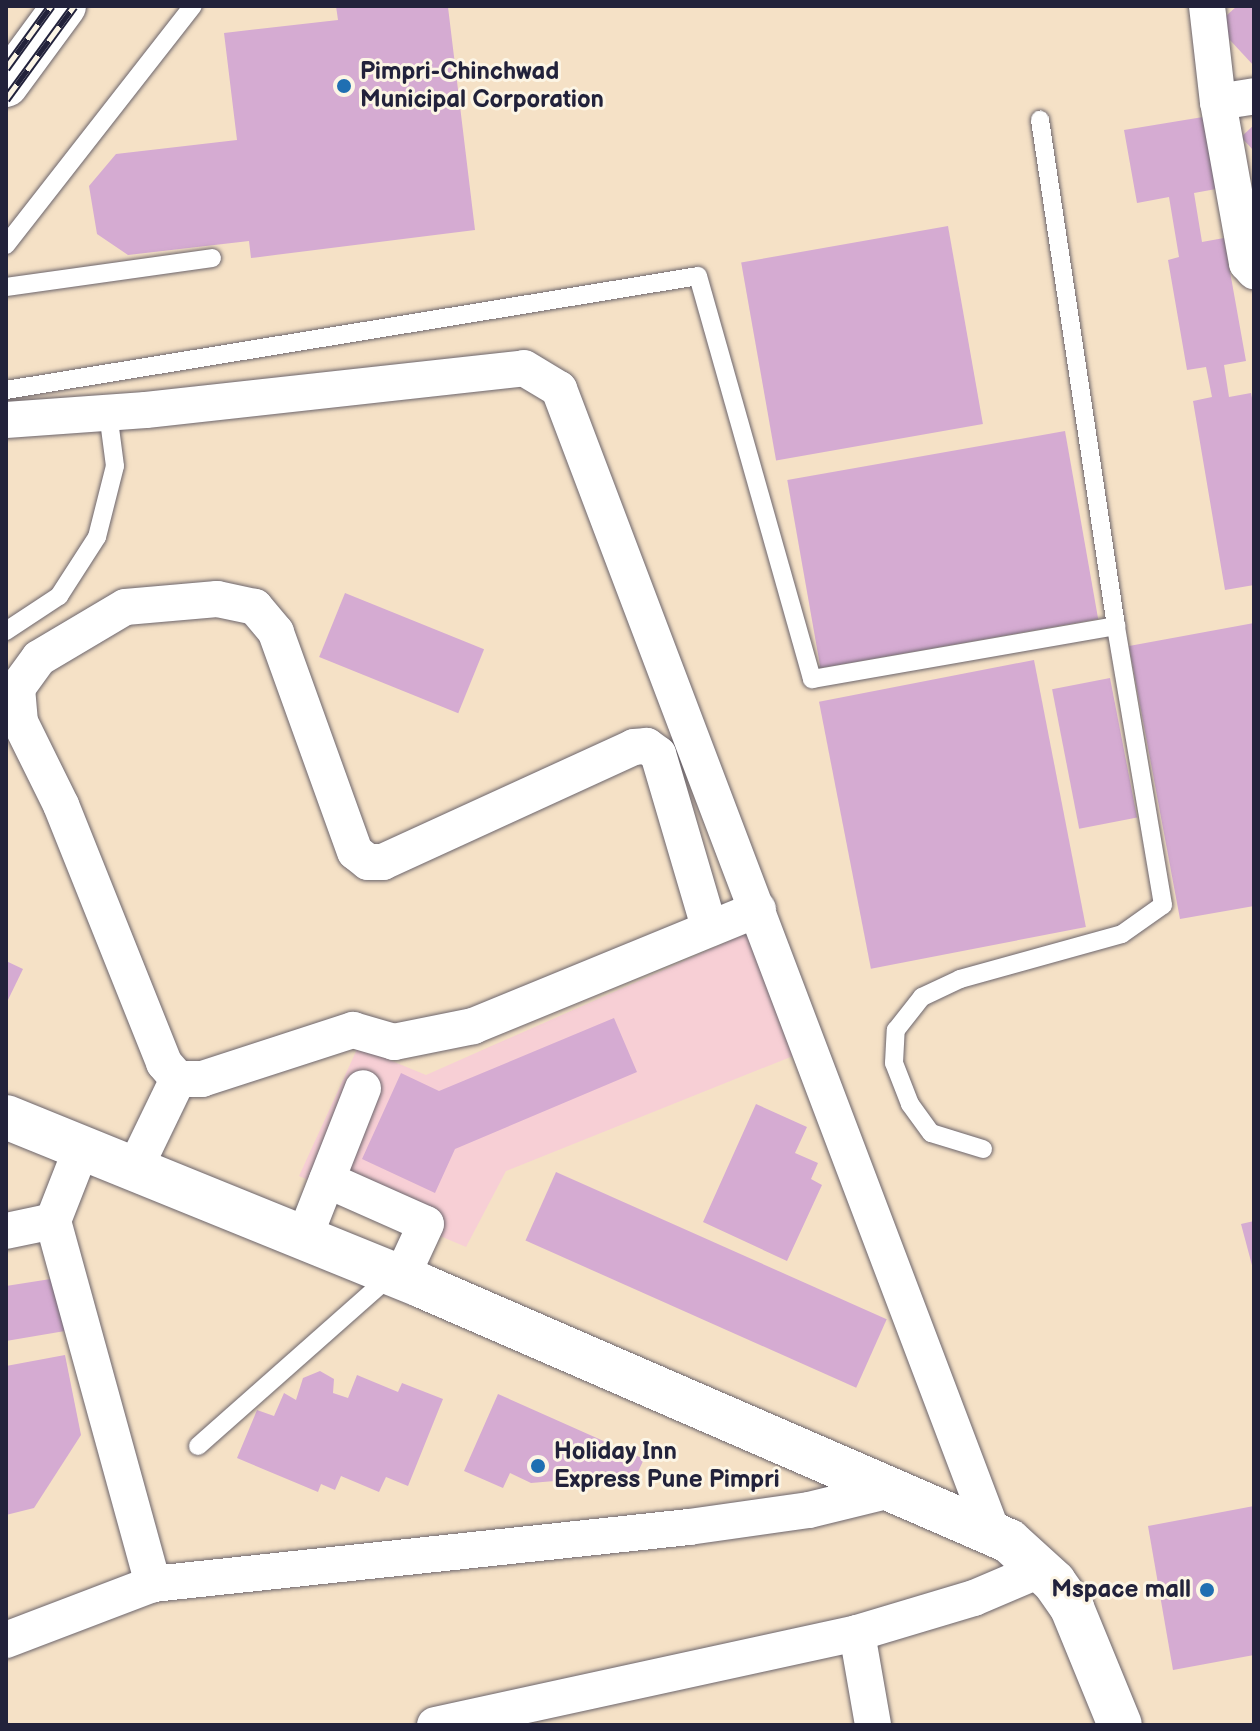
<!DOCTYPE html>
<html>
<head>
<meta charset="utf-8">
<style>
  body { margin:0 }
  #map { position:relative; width:1260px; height:1731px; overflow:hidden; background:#f5e1c6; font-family:"Balsamiq Sans",sans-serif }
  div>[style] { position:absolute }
  .built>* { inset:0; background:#f7cfd5 }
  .building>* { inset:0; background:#d5abd2; transform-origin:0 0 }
  .roads { filter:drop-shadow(0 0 2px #6c656c) drop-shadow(0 0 2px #6c656c) }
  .service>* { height:18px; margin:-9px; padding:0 9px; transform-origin:9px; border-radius:9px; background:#fff }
  .minor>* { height:36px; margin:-18px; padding:0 18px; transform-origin:18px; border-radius:18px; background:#fff }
  .tertiary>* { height:44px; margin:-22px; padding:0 22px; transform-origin:22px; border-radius:22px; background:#fff }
  .primary>* { height:44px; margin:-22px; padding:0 22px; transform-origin:22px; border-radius:22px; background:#fff }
  .rail>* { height:9px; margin-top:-4.5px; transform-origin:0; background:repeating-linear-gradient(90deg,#fcf5e5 0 18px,#22223b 0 36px); box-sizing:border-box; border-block:2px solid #22223b }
  .dots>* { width:22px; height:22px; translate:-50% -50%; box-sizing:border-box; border:4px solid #fcf5e5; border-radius:50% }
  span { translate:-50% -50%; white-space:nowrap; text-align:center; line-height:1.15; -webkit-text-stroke:6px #fcf5e5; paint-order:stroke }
  .poi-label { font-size:24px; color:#22223b; font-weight:700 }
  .left { translate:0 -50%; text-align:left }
  .right { translate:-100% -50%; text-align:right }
  .frame { position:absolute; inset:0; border:8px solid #22223b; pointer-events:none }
</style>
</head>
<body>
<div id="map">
  <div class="built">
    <div style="clip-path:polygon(745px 934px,753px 937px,798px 1054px,506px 1171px,466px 1247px,299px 1176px,358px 1047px,426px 1075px)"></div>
  </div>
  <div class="building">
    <div style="clip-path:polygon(336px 6px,448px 7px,475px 230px,251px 258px,249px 241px,128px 255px,97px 234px,89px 186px,116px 154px,237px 140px,224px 33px,338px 20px)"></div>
    <div style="clip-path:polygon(1237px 6px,1254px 6px,1254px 66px,1216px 25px)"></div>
    <div style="clip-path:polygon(1203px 117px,1216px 189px,1194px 193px,1202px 242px,1224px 238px,1246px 361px,1224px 365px,1229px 397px,1251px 393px,1254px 408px,1254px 585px,1225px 590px,1193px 401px,1212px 397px,1206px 367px,1187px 370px,1168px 260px,1179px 257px,1169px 197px,1137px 203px,1124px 130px)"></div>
    <div style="clip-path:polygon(1254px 125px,1254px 151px,1241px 137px)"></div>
    <div style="left:948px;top:226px;width:201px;height:210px;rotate:80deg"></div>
    <div style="left:1065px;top:431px;width:191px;height:282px;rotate:80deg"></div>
    <div style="left:345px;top:593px;width:150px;height:69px;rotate:22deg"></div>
    <div style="clip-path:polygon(1254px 623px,1254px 906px,1180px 919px,1129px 646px)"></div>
    <div style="left:1034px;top:660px;width:272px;height:219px;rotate:79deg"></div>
    <div style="left:1110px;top:678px;width:142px;height:59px;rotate:79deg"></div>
    <div style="clip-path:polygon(6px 961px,23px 969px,6px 1004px)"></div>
    <div style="clip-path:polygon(614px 1018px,637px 1072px,455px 1149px,435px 1193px,362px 1159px,401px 1073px,439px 1091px)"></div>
    <div style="clip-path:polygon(756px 1104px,807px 1127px,795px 1153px,818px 1163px,811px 1179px,822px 1185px,787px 1261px,703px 1222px)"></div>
    <div style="left:556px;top:1172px;width:362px;height:75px;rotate:24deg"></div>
    <div style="clip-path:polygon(1254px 1221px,1254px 1269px,1253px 1269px,1241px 1224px)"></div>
    <div style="clip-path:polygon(57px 1278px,65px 1331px,6px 1341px,6px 1286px)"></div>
    <div style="clip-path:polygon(65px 1355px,81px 1435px,34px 1508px,6px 1515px,6px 1366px)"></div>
    <div style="clip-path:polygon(320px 1371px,334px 1379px,333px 1393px,348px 1398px,357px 1375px,398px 1392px,402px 1383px,443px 1399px,408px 1486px,386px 1477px,379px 1492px,341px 1476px,335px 1490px,321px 1484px,318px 1492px,237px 1458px,257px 1410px,274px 1416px,284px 1393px,296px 1400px,303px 1378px)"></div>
    <div style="clip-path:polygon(498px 1394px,644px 1459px,637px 1474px,531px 1483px,510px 1473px,503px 1488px,464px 1471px)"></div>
    <div style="clip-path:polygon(1254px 1506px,1254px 1655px,1173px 1670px,1148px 1526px)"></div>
  </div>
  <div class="roads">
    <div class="service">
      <div style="left:6px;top:245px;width:303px;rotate:-52deg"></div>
      <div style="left:6px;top:287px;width:208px;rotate:-8deg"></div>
      <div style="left:6px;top:390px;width:701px;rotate:-9.35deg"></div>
      <div style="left:698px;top:276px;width:419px;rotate:74.2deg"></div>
      <div style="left:812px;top:679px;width:309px;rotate:-9.9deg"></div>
      <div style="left:1116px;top:626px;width:512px;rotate:-98.54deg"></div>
      <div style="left:6px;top:631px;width:64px;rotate:-33.4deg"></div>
      <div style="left:59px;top:596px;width:70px;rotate:-57.2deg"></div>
      <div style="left:97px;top:537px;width:73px;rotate:-75.8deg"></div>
      <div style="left:115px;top:466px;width:53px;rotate:-97.5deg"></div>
      <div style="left:983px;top:1149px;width:54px;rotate:-162.9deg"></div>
      <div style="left:931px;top:1133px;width:36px;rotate:-126deg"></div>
      <div style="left:910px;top:1104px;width:44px;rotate:-111.3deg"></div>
      <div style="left:894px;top:1063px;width:33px;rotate:-87deg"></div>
      <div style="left:896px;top:1030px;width:42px;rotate:-51.8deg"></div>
      <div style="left:922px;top:997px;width:42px;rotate:-25.3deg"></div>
      <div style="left:960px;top:979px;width:168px;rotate:-15.5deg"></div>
      <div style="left:1122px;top:934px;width:50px;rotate:-35.3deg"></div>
      <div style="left:1163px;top:905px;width:283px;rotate:-99.6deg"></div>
      <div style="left:198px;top:1446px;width:256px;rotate:-41.5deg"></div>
    </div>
    <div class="minor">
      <div style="left:1207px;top:6px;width:97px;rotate:83.5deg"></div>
      <div style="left:1218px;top:102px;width:36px;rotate:-9deg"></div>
      <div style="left:1218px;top:102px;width:164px;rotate:79.8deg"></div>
      <div style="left:1247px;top:263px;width:11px;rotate:49deg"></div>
      <div style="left:6px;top:420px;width:140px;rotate:-4.1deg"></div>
      <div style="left:146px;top:410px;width:380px;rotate:-6.3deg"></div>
      <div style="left:524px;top:368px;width:41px;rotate:31deg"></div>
      <div style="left:559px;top:389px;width:1224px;rotate:69.24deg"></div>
      <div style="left:709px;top:927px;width:180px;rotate:-106.4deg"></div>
      <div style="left:658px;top:754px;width:14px;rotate:-144deg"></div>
      <div style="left:647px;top:746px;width:13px;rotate:176deg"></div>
      <div style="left:634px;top:747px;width:276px;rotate:155.4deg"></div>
      <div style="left:383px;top:862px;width:15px;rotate:180deg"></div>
      <div style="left:368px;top:862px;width:16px;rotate:-142deg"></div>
      <div style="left:355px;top:852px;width:234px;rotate:-109.8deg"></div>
      <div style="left:276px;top:632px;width:33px;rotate:-130deg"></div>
      <div style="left:255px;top:607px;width:39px;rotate:-168deg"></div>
      <div style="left:217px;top:599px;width:92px;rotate:175deg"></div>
      <div style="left:125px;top:607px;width:100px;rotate:149.3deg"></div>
      <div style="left:39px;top:658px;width:37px;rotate:126deg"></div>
      <div style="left:17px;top:688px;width:34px;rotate:85deg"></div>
      <div style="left:20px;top:722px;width:93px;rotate:63.7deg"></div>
      <div style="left:61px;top:805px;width:278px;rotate:68.2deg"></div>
      <div style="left:164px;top:1063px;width:21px;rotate:49deg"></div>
      <div style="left:178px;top:1079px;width:24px"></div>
      <div style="left:202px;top:1079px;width:159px;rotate:-18deg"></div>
      <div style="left:353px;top:1030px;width:43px;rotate:16.3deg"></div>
      <div style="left:394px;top:1042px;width:81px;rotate:-11.4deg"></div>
      <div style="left:473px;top:1026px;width:308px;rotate:-22.3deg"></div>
      <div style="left:135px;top:1168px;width:99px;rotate:-64.2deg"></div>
      <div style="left:327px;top:1180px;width:108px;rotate:24deg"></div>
      <div style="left:426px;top:1224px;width:60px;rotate:114.8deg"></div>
      <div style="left:53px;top:1221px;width:377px;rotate:74.6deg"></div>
      <div style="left:6px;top:1231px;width:48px;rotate:-12deg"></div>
      <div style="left:53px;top:1221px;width:79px;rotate:-68.6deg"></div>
      <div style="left:304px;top:1238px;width:161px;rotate:-68.5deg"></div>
      <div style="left:857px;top:1633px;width:93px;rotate:80.1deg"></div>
      <div style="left:6px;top:1640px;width:157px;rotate:-20.9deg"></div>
      <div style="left:153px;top:1584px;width:539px;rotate:-6.07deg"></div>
      <div style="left:689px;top:1527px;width:121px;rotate:-8.1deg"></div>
      <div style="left:809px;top:1510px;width:84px;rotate:-13.7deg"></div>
      <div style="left:435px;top:1725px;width:432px;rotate:-12.3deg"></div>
      <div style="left:857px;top:1633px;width:122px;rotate:-16.7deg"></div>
      <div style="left:974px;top:1598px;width:74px;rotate:-23.1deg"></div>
    </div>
    <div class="tertiary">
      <div style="left:6px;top:1117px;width:449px;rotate:22.1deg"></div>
      <div style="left:422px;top:1286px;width:640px;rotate:23.48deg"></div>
      <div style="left:1009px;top:1541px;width:61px;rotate:42.3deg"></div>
      <div style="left:1054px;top:1582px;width:32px;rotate:55deg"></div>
      <div style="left:1072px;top:1608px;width:126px;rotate:67.7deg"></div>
    </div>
    <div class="primary">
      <div style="left:6px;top:85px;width:98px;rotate:-53.7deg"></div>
    </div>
  </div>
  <div class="rail">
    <div style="left:6px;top:68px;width:77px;rotate:-54deg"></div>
    <div style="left:6px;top:99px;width:115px;rotate:-53.8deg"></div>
  </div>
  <div class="dots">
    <div style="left:344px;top:86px;background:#1f6fb2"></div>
    <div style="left:538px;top:1466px;background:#1f6fb2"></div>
    <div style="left:1207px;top:1590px;background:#1f6fb2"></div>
  </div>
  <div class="poi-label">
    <span class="left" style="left:360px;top:86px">Pimpri-Chinchwad<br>Municipal Corporation</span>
    <span class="left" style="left:554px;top:1466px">Holiday Inn<br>Express Pune Pimpri</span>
    <span class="right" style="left:1191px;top:1590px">Mspace mall</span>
  </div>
  <div class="frame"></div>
</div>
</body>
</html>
